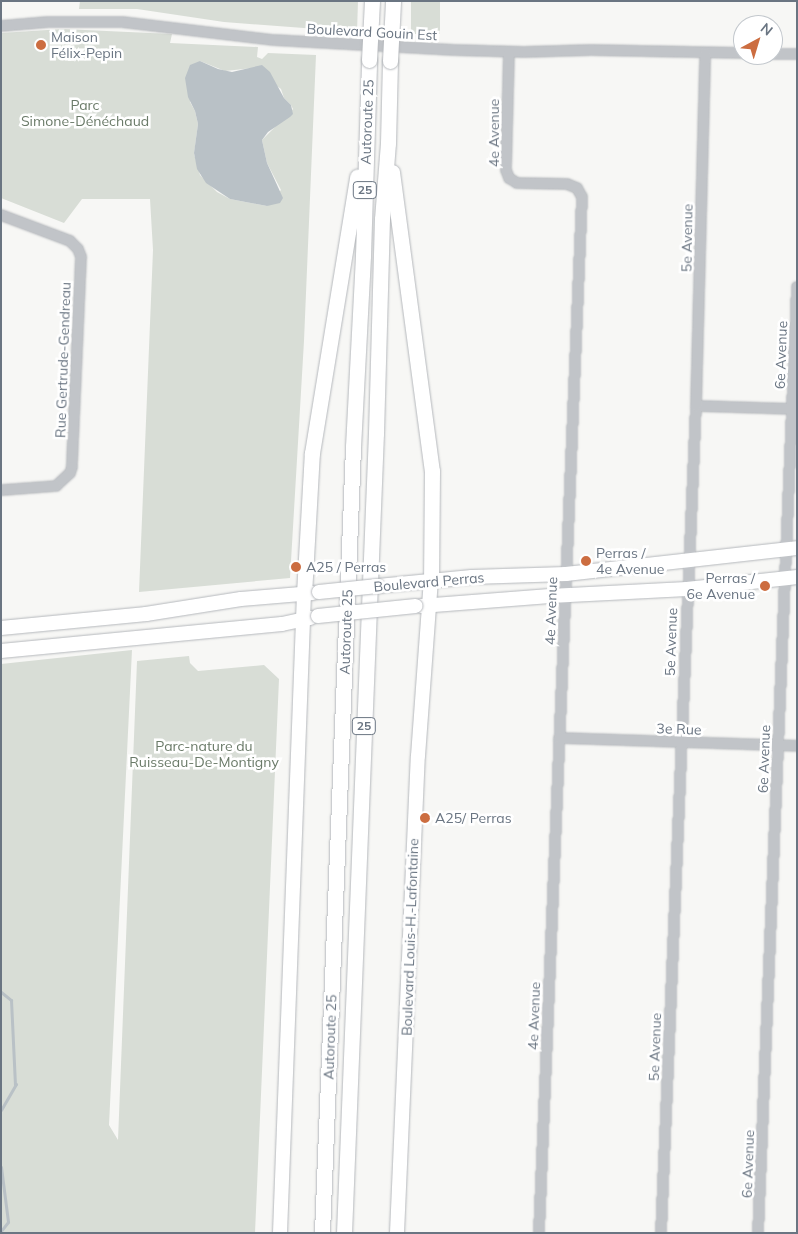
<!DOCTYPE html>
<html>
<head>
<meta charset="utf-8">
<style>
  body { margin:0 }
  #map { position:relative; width:798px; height:1234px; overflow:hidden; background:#f7f7f5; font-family:Mulish,sans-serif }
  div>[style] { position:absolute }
  .green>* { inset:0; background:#d8ddd6; transform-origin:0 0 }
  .water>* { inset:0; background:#b9c1c6 }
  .stream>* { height:3px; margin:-1.5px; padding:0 1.5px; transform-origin:1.5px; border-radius:1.5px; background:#b9c1c6 }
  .roads { filter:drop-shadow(0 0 1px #b5b8bc) drop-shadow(0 0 1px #b5b8bc) }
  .minor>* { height:10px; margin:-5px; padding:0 5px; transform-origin:5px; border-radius:5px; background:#c1c4c8 }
  .major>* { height:14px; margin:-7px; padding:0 7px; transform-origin:7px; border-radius:7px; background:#fff }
  .highway>* { height:15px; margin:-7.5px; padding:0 7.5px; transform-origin:7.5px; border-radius:7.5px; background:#fff }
  .bridges { filter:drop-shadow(0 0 1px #b5b8bc) drop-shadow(0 0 1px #b5b8bc) }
  .major-bridge>* { height:14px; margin:-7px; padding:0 7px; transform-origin:7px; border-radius:7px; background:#fff }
  .highway-bridge>* { height:15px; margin:-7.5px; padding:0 7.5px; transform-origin:7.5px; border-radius:7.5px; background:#fff }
  .dots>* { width:14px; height:14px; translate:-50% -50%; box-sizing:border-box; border:2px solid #fff; border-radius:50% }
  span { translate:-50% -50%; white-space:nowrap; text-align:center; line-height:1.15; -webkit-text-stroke:5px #fff; paint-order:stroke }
  .shield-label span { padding:1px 4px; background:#fff; border:1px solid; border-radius:4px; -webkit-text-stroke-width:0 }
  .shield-label { font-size:12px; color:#6a7582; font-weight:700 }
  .street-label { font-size:14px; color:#6a7582 }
  .poi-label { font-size:14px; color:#6a7582 }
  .left { translate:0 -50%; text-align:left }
  .right { translate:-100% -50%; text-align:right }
  .park-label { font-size:14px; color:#6a7a68 }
  .frame { position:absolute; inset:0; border:2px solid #6a7582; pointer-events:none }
  .north { position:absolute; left:733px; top:15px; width:50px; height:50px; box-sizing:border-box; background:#fff; border:1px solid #c3c8cd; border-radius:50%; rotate:39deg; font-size:14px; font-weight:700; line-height:20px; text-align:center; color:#6a7582 }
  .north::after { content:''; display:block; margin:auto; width:18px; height:22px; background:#cc6d40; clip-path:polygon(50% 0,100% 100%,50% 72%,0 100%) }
</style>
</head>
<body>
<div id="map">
  <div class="green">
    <div style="clip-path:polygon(80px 1px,358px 1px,357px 32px,224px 22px,137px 9px,79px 9px)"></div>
    <div style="left:411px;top:1px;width:29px;height:33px"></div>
    <div style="clip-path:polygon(evenodd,63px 29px,172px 34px,170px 43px,258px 47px,257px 57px,262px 59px,268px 53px,316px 55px,304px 341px,290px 578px,139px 592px,153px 250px,150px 199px,82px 199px,64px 223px,1px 198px,1px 33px,63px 29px,200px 61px,225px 71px,253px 68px,281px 89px,284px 98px,291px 105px,293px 109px,262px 140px,267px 163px,281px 190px,267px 206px,230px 199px,217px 192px,200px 175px,194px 154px,198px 124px,195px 111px,190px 102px,200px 61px)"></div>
    <div style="clip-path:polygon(132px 650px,109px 1125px,118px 1140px,137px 661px,189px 656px,190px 663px,198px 671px,264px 665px,279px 679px,255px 1233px,1px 1233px,1px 664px)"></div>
  </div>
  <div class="water">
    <div style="clip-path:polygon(200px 61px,218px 69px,232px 72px,262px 65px,270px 72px,284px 98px,291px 105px,293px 114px,290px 117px,268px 132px,262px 140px,267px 163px,283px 198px,280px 203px,267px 206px,230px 199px,206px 183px,197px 169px,194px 153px,198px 124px,195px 111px,188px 97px,185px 78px,190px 65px)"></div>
  </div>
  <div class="stream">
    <div style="left:1px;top:992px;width:13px;rotate:39deg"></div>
    <div style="left:11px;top:1000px;width:85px;rotate:87.3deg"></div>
    <div style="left:15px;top:1085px;width:1px;rotate:-45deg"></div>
    <div style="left:16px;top:1084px;width:30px;rotate:120deg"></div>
    <div style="left:1px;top:1167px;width:55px;rotate:82.7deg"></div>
    <div style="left:8px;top:1222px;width:11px;rotate:128deg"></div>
  </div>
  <div class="roads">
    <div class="minor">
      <div style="left:1px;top:26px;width:47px;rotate:-4.9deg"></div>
      <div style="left:48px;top:22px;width:74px"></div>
      <div style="left:122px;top:22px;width:153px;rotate:6.8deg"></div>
      <div style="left:274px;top:40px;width:180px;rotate:3.2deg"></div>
      <div style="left:454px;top:50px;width:70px;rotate:1.6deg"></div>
      <div style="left:524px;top:52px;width:67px;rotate:-1.7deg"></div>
      <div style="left:591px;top:50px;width:152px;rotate:1.1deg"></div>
      <div style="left:509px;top:52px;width:118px;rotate:91.5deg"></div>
      <div style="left:506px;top:170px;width:9px;rotate:69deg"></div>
      <div style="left:509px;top:178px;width:9px;rotate:32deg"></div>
      <div style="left:517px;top:183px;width:50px;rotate:1.1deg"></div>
      <div style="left:567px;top:184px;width:11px;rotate:22deg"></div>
      <div style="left:577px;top:188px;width:10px;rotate:61deg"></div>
      <div style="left:582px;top:197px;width:1037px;rotate:92.38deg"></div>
      <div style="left:773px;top:54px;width:24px"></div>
      <div style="left:1px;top:215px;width:74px;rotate:20.6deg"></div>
      <div style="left:70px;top:241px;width:11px;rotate:45deg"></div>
      <div style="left:78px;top:249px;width:9px;rotate:69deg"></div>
      <div style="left:81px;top:257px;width:210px;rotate:92.5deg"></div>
      <div style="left:72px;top:467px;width:6px;rotate:108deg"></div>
      <div style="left:70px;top:473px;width:19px;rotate:137deg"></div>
      <div style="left:56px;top:486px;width:55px;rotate:175.8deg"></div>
      <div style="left:696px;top:406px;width:101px;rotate:1.7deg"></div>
      <div style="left:559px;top:738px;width:238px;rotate:1.9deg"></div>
      <div style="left:661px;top:1233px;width:828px;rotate:-87.58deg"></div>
      <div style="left:696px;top:406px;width:353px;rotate:-88.5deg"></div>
      <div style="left:758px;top:1233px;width:947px;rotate:-87.64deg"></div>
    </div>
    <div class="major">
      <div style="left:378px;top:586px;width:94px;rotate:-5.5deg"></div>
      <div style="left:472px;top:577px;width:94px;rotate:-1.8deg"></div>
      <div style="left:566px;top:574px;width:232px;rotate:-6.4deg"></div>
      <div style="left:421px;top:606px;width:129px;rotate:-4.4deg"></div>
      <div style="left:550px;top:596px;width:137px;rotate:-2.9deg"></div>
      <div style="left:687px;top:589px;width:111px;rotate:-6.2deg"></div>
      <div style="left:1px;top:628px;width:146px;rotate:-5.5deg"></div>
      <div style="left:146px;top:614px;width:96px;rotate:-9deg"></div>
      <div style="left:241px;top:599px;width:72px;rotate:-4.8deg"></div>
      <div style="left:1px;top:651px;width:282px;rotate:-5.5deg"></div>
      <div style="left:282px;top:624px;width:29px;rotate:-12deg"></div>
      <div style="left:280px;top:1233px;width:639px;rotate:-87.85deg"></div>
      <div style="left:397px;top:1233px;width:477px;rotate:-87.5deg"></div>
      <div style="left:418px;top:756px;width:175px;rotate:-85.8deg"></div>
    </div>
    <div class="highway">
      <div style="left:392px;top:172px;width:302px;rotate:82.4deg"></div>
      <div style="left:432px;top:471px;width:110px;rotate:90.5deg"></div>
      <div style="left:304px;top:594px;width:141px;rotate:-86.8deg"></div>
      <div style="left:312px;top:453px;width:280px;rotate:-80.7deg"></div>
      <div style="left:322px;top:1233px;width:787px;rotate:-87.74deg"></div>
      <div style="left:353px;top:447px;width:192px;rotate:-87deg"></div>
      <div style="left:363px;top:255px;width:195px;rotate:-88.2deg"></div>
      <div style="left:344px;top:1233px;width:801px;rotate:-87.71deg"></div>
      <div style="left:376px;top:433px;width:214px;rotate:-88.4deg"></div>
      <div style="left:382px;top:219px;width:76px;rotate:-85.5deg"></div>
      <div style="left:388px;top:143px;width:82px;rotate:-88.6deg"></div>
    </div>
  </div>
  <div class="bridges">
    <div class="major-bridge">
      <div style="left:319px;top:592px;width:59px;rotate:-5.8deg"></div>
      <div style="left:318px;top:616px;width:98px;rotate:-5.9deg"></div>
    </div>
    <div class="highway-bridge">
      <div style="left:369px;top:60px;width:59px;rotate:-87.1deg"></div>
      <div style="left:390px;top:61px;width:60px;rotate:-87.1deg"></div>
    </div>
  </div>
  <div class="dots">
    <div style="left:41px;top:45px;background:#cc6d40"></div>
    <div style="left:586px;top:561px;background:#cc6d40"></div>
    <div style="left:296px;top:567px;background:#cc6d40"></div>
    <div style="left:765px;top:586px;background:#cc6d40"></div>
    <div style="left:425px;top:818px;background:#cc6d40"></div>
  </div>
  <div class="shield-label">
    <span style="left:365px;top:190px">25</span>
    <span style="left:364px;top:726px">25</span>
  </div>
  <div class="street-label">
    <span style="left:372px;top:32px;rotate:3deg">Boulevard Gouin Est</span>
    <span style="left:367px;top:122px;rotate:-88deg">Autoroute 25</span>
    <span style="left:494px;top:133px;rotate:-90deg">4e Avenue</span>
    <span style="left:687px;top:238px;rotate:-89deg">5e Avenue</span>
    <span style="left:781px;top:355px;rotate:-88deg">6e Avenue</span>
    <span style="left:63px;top:360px;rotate:-88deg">Rue Gertrude-Gendreau</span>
    <span style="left:429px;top:582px;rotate:-5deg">Boulevard Perras</span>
    <span style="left:551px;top:611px;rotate:-88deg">4e Avenue</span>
    <span style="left:346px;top:632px;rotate:-88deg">Autoroute 25</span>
    <span style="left:671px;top:642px;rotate:-88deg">5e Avenue</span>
    <span style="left:679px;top:729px;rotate:2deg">3e Rue</span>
    <span style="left:764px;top:759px;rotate:-88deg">6e Avenue</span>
    <span style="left:410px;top:937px;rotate:-88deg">Boulevard Louis-H.-Lafontaine</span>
    <span style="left:534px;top:1016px;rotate:-88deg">4e Avenue</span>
    <span style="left:330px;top:1037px;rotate:-88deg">Autoroute 25</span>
    <span style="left:655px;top:1047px;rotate:-88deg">5e Avenue</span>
    <span style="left:748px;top:1164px;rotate:-88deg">6e Avenue</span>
  </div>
  <div class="poi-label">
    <span class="left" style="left:51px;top:45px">Maison<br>Félix-Pepin</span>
    <span class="left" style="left:596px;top:561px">Perras /<br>4e Avenue</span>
    <span class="left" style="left:306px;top:567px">A25 / Perras</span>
    <span class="right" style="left:755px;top:586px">Perras /<br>6e Avenue</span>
    <span class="left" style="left:435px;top:818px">A25/ Perras</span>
  </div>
  <div class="park-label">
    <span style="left:85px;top:113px">Parc<br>Simone-Dénéchaud</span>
    <span style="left:204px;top:754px">Parc-nature du<br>Ruisseau-De-Montigny</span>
  </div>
  <div class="frame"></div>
  <div class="north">N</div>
</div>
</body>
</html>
